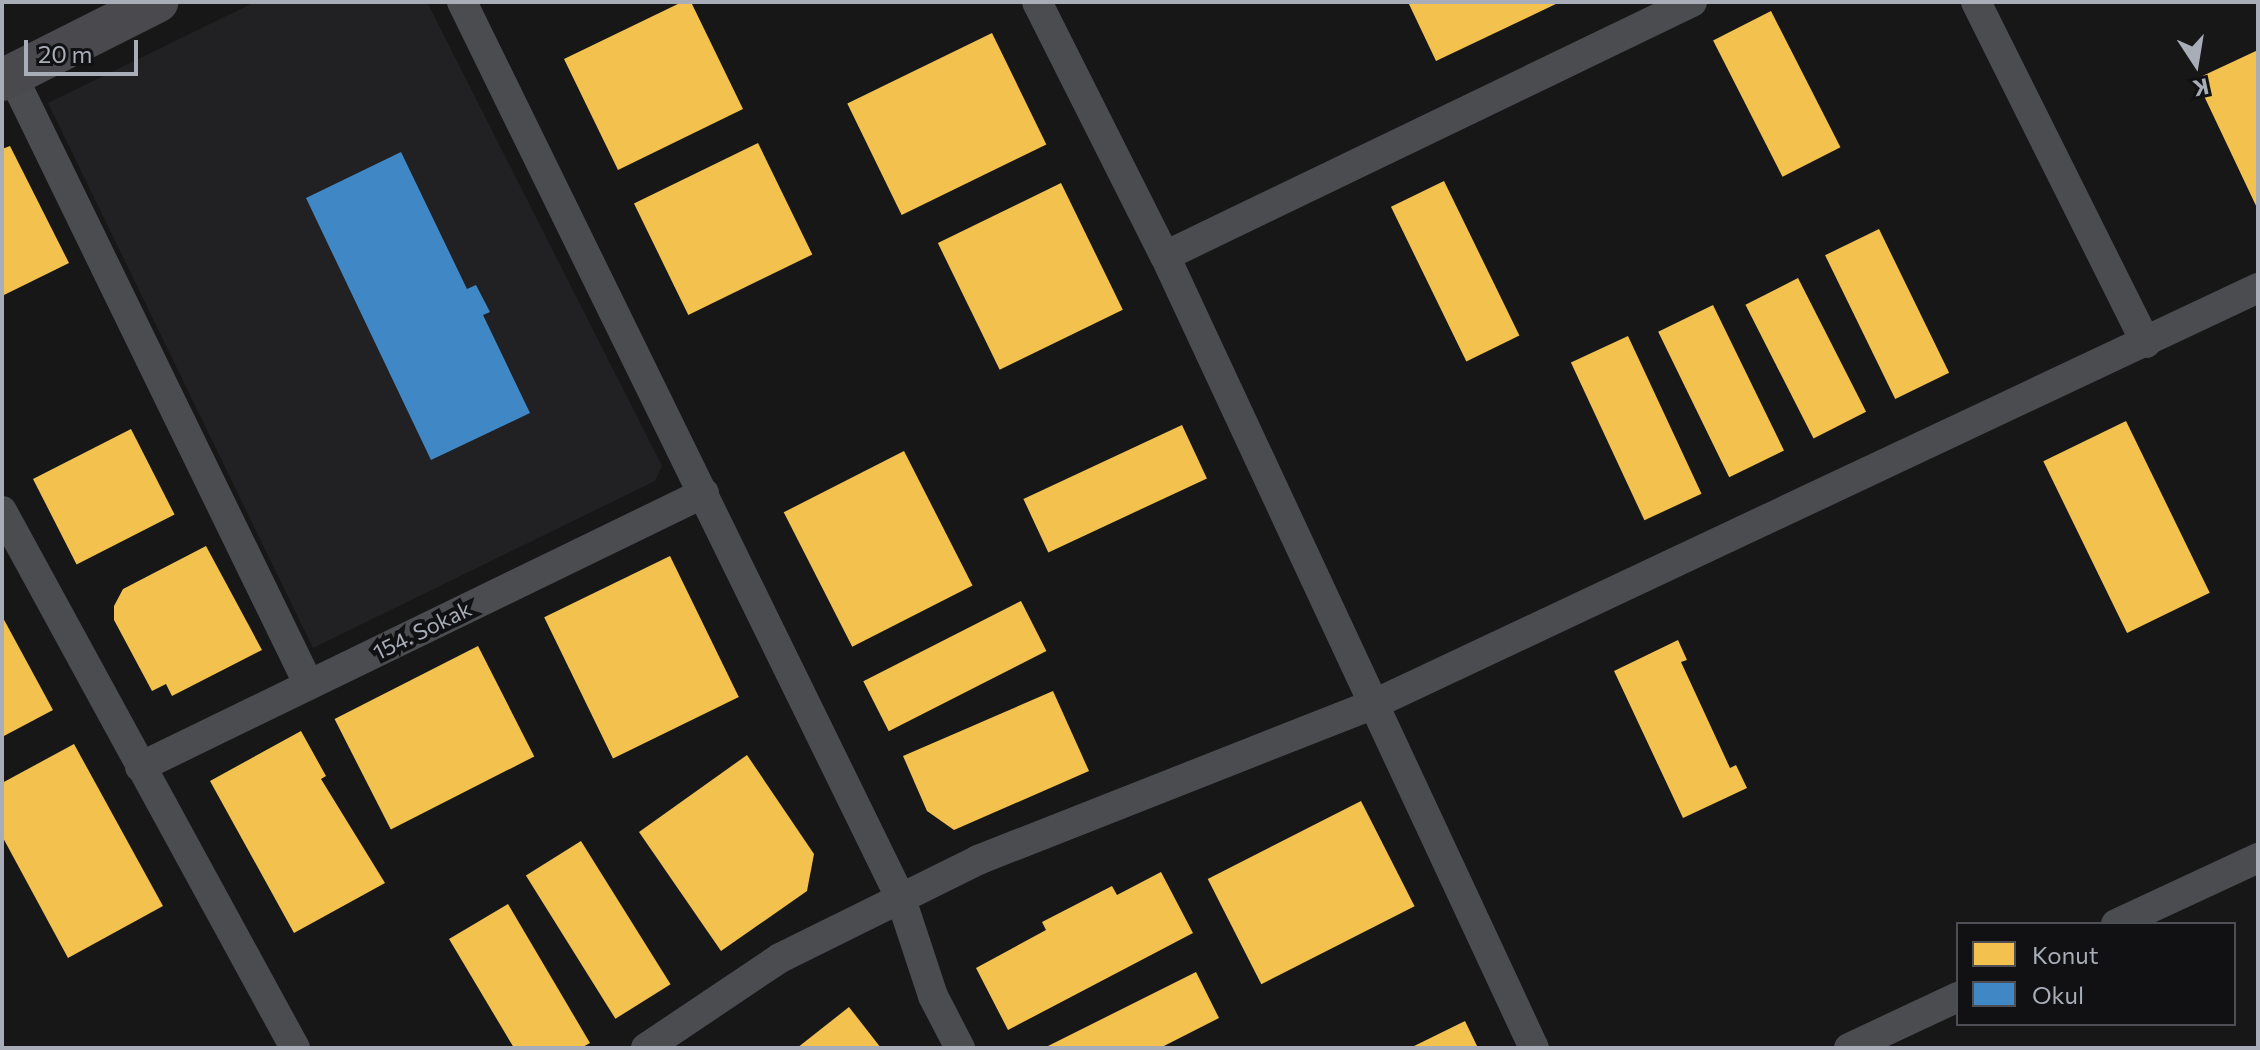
<!DOCTYPE html>
<html>
<head>
<meta charset="utf-8">
<style>
  body { margin:0 }
  #map { position:relative; width:2260px; height:1050px; overflow:hidden; background:#171717; font-family:Commissioner,sans-serif }
  div>[style] { position:absolute }
  .built>* { inset:0; background:#212123 }
  .homes>* { inset:0; background:#f2c14e; transform-origin:0 0 }
  .schools>* { inset:0; background:#3f88c5 }
  .street>* { height:30px; margin:-15px; padding:0 15px; transform-origin:15px; border-radius:15px; background:#4b4c50 }
  .secondary>* { height:42px; margin:-21px; padding:0 21px; transform-origin:21px; border-radius:21px; background:#4a4a4e }
  span { translate:-50% -50%; white-space:nowrap; text-align:center; line-height:1.15; -webkit-text-stroke:8px #111113; paint-order:stroke }
  .street-label { font-size:22px; color:#a8adb8 }
  .frame { position:absolute; inset:0; border:4px solid #a8adb8; pointer-events:none }
  .legend { position:absolute; left:1956px; top:922px; width:280px; height:104px; box-sizing:border-box; background:#111113; border:2px solid #4d4f55; margin:0; padding:10px 14px; list-style:none; font-size:24px; color:#a8adb8 }
  .legend li { display:flex; align-items:center; gap:16px; height:40px }
  .legend b { width:40px; border:2px solid #4d4f55 }
  .north { position:absolute; left:2156px; top:24px; width:80px; height:80px; -webkit-text-stroke:6px #111113; paint-order:stroke; rotate:168deg; font-size:22px; font-weight:700; line-height:32px; text-align:center; color:#a8adb8 }
  .north::after { content:''; display:block; margin:auto; width:28px; height:36px; background:#a8adb8; clip-path:polygon(50% 0,100% 100%,50% 72%,0 100%) }
  .scale { position:absolute; left:24px; top:40px; width:114px; height:36px; box-sizing:border-box; border:4px solid #a8adb8; border-top:0; padding-left:10px; font-size:24px; line-height:28px; white-space:nowrap; color:#a8adb8; -webkit-text-stroke:6px #111113; paint-order:stroke }
</style>
</head>
<body>
<div id="map">
  <div class="built">
    <div style="clip-path:polygon(255px 2px,427px 2px,662px 466px,655px 481px,313px 648px,48px 103px)"></div>
  </div>
  <div class="homes">
    <div style="clip-path:polygon(682px 2px,691px 2px,743px 109px,618px 170px,564px 59px)"></div>
    <div style="clip-path:polygon(1408px 2px,1560px 2px,1436px 61px)"></div>
    <div style="left:1771px;top:11px;width:153px;height:65px;rotate:63deg"></div>
    <div style="left:992px;top:33px;width:124px;height:161px;rotate:64deg"></div>
    <div style="clip-path:polygon(2258px 50px,2258px 210px,2196px 79px)"></div>
    <div style="left:758px;top:143px;width:124px;height:138px;rotate:64deg"></div>
    <div style="clip-path:polygon(10px 146px,69px 263px,2px 296px,2px 149px)"></div>
    <div style="left:1444px;top:181px;width:172px;height:59px;rotate:64deg"></div>
    <div style="left:1061px;top:183px;width:141px;height:137px;rotate:64deg"></div>
    <div style="left:1879px;top:229px;width:160px;height:60px;rotate:64deg"></div>
    <div style="left:1798px;top:278px;width:150px;height:59px;rotate:63deg"></div>
    <div style="left:1713px;top:305px;width:162px;height:61px;rotate:64deg"></div>
    <div style="left:1628px;top:336px;width:174px;height:63px;rotate:65deg"></div>
    <div style="left:2126px;top:421px;width:191px;height:92px;rotate:64deg"></div>
    <div style="left:1182px;top:425px;width:59px;height:175px;rotate:65deg"></div>
    <div style="left:131px;top:429px;width:96px;height:110px;rotate:63deg"></div>
    <div style="left:904px;top:451px;width:151px;height:135px;rotate:63deg"></div>
    <div style="clip-path:polygon(206px 546px,262px 650px,172px 696px,166px 684px,152px 691px,114px 620px,114px 606px,123px 589px)"></div>
    <div style="left:670px;top:556px;width:157px;height:140px;rotate:64deg"></div>
    <div style="left:1021px;top:601px;width:56px;height:177px;rotate:63deg"></div>
    <div style="clip-path:polygon(2px 616px,53px 710px,2px 737px)"></div>
    <div style="clip-path:polygon(1678px 640px,1687px 660px,1681px 662px,1730px 768px,1736px 765px,1747px 788px,1683px 818px,1614px 671px)"></div>
    <div style="left:478px;top:646px;width:124px;height:161px;rotate:63deg"></div>
    <div style="clip-path:polygon(1053px 691px,1089px 771px,954px 830px,927px 811px,903px 756px)"></div>
    <div style="clip-path:polygon(301px 731px,326px 776px,321px 779px,385px 883px,294px 933px,210px 781px)"></div>
    <div style="clip-path:polygon(74px 744px,163px 906px,68px 958px,2px 836px,2px 783px)"></div>
    <div style="clip-path:polygon(747px 755px,814px 854px,807px 891px,721px 951px,639px 832px)"></div>
    <div style="left:1361px;top:801px;width:118px;height:172px;rotate:63deg"></div>
    <div style="left:581px;top:841px;width:169px;height:65px;rotate:58deg"></div>
    <div style="clip-path:polygon(1161px 872px,1193px 933px,1008px 1030px,976px 968px,1046px 930px,1042px 922px,1112px 886px,1117px 895px)"></div>
    <div style="clip-path:polygon(508px 904px,590px 1043px,581px 1048px,514px 1048px,449px 939px)"></div>
    <div style="clip-path:polygon(1196px 972px,1219px 1018px,1160px 1048px,1044px 1048px)"></div>
    <div style="clip-path:polygon(849px 1007px,881px 1048px,797px 1048px)"></div>
    <div style="clip-path:polygon(1465px 1021px,1478px 1048px,1410px 1048px)"></div>
  </div>
  <div class="schools">
    <div style="clip-path:polygon(401px 152px,467px 289px,476px 285px,490px 312px,483px 315px,530px 413px,431px 460px,306px 198px)"></div>
  </div>
  <div class="street">
    <div style="left:462px;top:2px;width:999px;rotate:63.92deg"></div>
    <div style="left:901px;top:899px;width:102px;rotate:71.7deg"></div>
    <div style="left:933px;top:996px;width:59px;rotate:62.6deg"></div>
    <div style="left:1037px;top:2px;width:284px;rotate:63.3deg"></div>
    <div style="left:1165px;top:256px;width:874px;rotate:65.02deg"></div>
    <div style="left:1976px;top:2px;width:381px;rotate:63.5deg"></div>
    <div style="left:12px;top:75px;width:678px;rotate:64.04deg"></div>
    <div style="left:1165px;top:256px;width:585px;rotate:-25.73deg"></div>
    <div style="left:2px;top:511px;width:612px;rotate:61.38deg"></div>
    <div style="left:140px;top:767px;width:627px;rotate:-25.91deg"></div>
    <div style="left:2116px;top:924px;width:157px;rotate:-24.9deg"></div>
    <div style="left:646px;top:1048px;width:161px;rotate:-33.9deg"></div>
    <div style="left:780px;top:958px;width:221px;rotate:-26.3deg"></div>
    <div style="left:978px;top:860px;width:423px;rotate:-21.5deg"></div>
    <div style="left:1372px;top:705px;width:979px;rotate:-25.2deg"></div>
    <div style="left:1849px;top:1048px;width:120px;rotate:-25.1deg"></div>
  </div>
  <div class="secondary">
    <div style="left:2px;top:80px;width:174px;rotate:-26.7deg"></div>
  </div>
  <div class="street-label">
    <span style="left:422px;top:630px;rotate:-26deg">154. Sokak</span>
  </div>
  <div class="frame"></div>
  <ul class="legend">
  <li><b style="height:22px;background:#f2c14e"></b>Konut</li>
  <li><b style="height:22px;background:#3f88c5"></b>Okul</li>
  </ul>
  <div class="north">K</div>
  <div class="scale">20 m</div>
</div>
</body>
</html>
